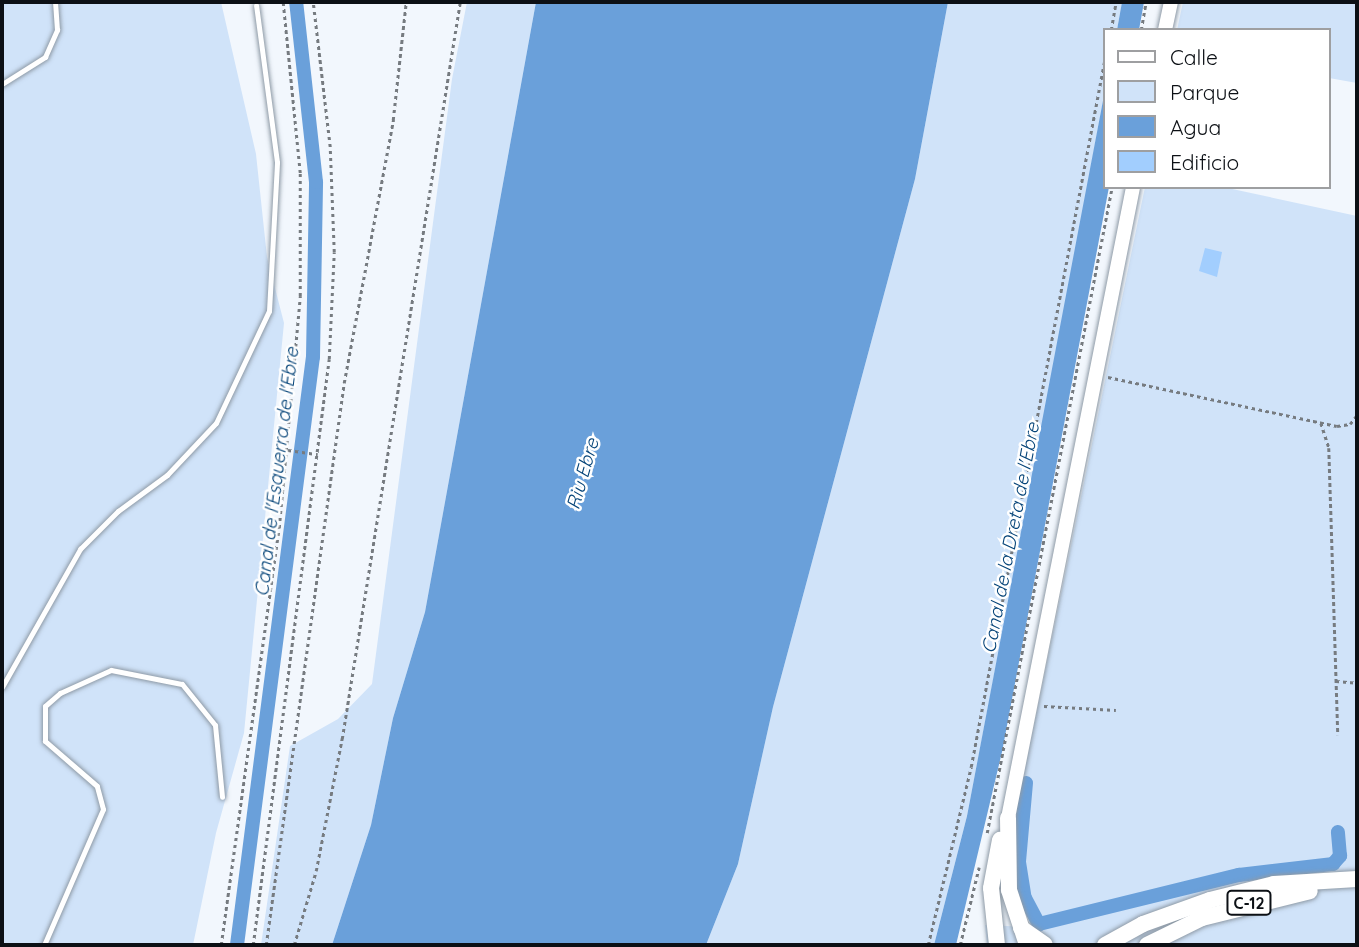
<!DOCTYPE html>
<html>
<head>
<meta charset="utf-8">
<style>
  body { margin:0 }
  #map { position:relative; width:1359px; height:947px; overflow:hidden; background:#f2f7fd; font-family:Quicksand,sans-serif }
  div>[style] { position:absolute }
  .green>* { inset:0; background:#d0e3f9 }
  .water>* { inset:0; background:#6aa0da }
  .canal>* { height:14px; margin:-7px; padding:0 7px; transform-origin:7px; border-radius:7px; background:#6aa0da }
  .building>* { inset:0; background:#a2cefe }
  .path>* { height:2.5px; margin-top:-1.25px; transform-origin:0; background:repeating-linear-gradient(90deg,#767b80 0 3.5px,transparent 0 7px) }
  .roads { filter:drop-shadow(0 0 2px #8e9aa6) drop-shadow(0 0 2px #8e9aa6) }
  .lane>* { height:5px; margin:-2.5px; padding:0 2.5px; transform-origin:2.5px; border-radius:2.5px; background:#fff }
  .secondary>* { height:14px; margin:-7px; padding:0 7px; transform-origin:7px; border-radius:7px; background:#fff }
  .primary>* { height:16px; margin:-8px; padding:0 8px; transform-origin:8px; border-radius:8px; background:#fff }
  span { translate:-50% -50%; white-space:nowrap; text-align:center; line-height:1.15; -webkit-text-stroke:5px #fff; paint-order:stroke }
  .shield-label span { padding:2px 5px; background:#fff; border:2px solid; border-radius:5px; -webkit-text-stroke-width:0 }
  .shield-label { font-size:16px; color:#0c1015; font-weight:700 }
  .water-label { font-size:19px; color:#044378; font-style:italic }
  .frame { position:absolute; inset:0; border:4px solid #0c1015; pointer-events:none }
  .legend { position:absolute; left:1103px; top:28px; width:228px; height:161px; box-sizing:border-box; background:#fff; border:2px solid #9e9fa1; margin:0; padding:9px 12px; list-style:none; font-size:21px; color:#0c1015 }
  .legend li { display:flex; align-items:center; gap:14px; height:35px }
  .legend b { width:35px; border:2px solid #9e9fa1 }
</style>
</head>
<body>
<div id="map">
  <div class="green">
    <div style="clip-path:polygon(2px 2px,221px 2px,256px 154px,267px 257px,284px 323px,244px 733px,216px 833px,193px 945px,2px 945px)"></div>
    <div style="clip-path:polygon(467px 2px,536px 2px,425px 612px,393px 718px,371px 825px,332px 945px,261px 945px,290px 746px,338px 719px,372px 684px,452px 79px)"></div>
    <div style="clip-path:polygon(948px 2px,1122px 2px,1117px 30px,1105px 30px,1105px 90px,1078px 238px,967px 816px,934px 945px,706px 945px,738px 864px,773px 707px,915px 179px)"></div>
    <div style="clip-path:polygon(1183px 2px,1357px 2px,1357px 83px,1329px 78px,1329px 30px,1177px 30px)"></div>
    <div style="clip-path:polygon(1145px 187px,1223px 187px,1357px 216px,1357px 945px,987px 945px,985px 925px,1031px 927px,1014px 869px,1017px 807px)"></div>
  </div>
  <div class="water">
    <div style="clip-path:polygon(536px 2px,948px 2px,915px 179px,773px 707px,738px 864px,706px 945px,332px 945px,371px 825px,393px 718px,425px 612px)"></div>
    <div style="clip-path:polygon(1122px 2px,1144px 2px,1139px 30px,1117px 30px)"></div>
    <div style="clip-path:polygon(1105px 90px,1109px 187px,1002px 752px,956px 945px,934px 945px,967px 816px)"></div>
  </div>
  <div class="canal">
    <div style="left:1026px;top:783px;width:79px;rotate:95.1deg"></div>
    <div style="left:1019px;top:862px;width:36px;rotate:81deg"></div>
    <div style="left:1025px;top:898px;width:30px;rotate:62deg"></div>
    <div style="left:1039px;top:924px;width:206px;rotate:-13.8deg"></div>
    <div style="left:1239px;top:875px;width:95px;rotate:-6.7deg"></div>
    <div style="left:1333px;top:864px;width:11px;rotate:-49deg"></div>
    <div style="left:1340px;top:856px;width:24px;rotate:-95deg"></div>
    <div style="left:237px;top:945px;width:593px;rotate:-82.64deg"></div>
    <div style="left:313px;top:357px;width:175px;rotate:-89deg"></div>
    <div style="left:316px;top:182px;width:181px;rotate:-96.3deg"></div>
  </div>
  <div class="building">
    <div style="clip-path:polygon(1205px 248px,1222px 252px,1217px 277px,1199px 271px)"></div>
  </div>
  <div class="path">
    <div style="left:1111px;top:30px;width:28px;rotate:-80deg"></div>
    <div style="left:1141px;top:30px;width:28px;rotate:-80deg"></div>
    <div style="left:1108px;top:377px;width:234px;rotate:12.1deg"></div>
    <div style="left:1337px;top:426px;width:13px;rotate:-9deg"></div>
    <div style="left:1350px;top:424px;width:11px;rotate:-52deg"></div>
    <div style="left:1321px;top:423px;width:26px;rotate:72deg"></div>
    <div style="left:1329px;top:448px;width:287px;rotate:88.2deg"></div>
    <div style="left:288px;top:450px;width:30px;rotate:8deg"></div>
    <div style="left:1336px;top:681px;width:21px;rotate:5deg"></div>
    <div style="left:1044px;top:706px;width:72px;rotate:3.2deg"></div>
    <div style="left:987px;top:833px;width:658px;rotate:-79.05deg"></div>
    <div style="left:221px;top:945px;width:421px;rotate:-82.1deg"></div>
    <div style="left:279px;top:528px;width:233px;rotate:-84.8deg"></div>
    <div style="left:300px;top:296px;width:123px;rotate:-90deg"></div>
    <div style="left:300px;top:173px;width:172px;rotate:-95.7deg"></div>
    <div style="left:253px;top:945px;width:591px;rotate:-82.61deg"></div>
    <div style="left:329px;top:359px;width:107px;rotate:-87.3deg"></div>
    <div style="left:334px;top:252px;width:105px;rotate:-92.2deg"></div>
    <div style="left:330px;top:147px;width:146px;rotate:-96.7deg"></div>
    <div style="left:266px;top:945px;width:567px;rotate:-82.1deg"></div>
    <div style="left:344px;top:383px;width:268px;rotate:-79.4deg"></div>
    <div style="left:393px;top:120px;width:119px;rotate:-83.7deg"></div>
    <div style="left:294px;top:945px;width:77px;rotate:-73.4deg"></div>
    <div style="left:316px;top:871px;width:135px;rotate:-78.9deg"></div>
    <div style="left:342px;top:739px;width:746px;rotate:-80.9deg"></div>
    <div style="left:928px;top:945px;width:183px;rotate:-76.4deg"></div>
    <div style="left:971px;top:767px;width:722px;rotate:-79.3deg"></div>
    <div style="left:960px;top:945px;width:80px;rotate:-76.3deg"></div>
  </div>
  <div class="roads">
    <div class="lane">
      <div style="left:2px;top:84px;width:51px;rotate:-32.1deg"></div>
      <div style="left:45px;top:57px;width:30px;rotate:-66deg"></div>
      <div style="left:57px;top:30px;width:28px;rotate:-94deg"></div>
      <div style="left:2px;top:687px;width:159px;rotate:-60.5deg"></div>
      <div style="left:80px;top:549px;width:54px;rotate:-45deg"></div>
      <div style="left:118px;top:511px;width:61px;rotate:-36.3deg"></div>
      <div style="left:167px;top:475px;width:71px;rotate:-46.7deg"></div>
      <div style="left:216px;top:423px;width:124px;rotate:-64.7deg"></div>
      <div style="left:269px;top:311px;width:149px;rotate:-86.9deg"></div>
      <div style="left:277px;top:162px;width:158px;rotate:-97.6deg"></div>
      <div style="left:44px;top:945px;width:148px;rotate:-66.5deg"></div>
      <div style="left:103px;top:809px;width:24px;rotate:-105deg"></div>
      <div style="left:97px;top:786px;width:69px;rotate:-139.1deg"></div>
      <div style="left:45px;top:741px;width:35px;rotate:-90deg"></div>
      <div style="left:45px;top:706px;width:20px;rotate:-41deg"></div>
      <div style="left:60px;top:693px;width:56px;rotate:-24.3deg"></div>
      <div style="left:111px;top:670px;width:72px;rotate:11.2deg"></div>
      <div style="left:182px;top:684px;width:53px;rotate:51.2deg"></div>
      <div style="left:215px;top:725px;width:72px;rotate:84.4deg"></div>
    </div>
    <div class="secondary">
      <div style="left:1165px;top:30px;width:29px;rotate:-78deg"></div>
      <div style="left:1008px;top:818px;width:643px;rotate:-78.79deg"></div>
    </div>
    <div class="primary">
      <div style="left:1008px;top:818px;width:72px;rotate:89.2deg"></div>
      <div style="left:1009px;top:890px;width:58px;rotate:71.9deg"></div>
      <div style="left:1021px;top:928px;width:29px;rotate:35deg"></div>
      <div style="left:997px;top:945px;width:57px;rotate:-96deg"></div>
      <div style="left:991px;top:888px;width:49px;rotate:-79.4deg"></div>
      <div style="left:1105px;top:945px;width:43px;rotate:-28.9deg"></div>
      <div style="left:1143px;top:924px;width:71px;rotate:-19.7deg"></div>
      <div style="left:1210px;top:900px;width:66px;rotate:-14deg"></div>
      <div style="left:1274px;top:884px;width:83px;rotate:-3.4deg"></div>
      <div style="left:1147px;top:945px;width:61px;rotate:-26.1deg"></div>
      <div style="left:1202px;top:918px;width:111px;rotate:-14deg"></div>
    </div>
  </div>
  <div class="shield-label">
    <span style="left:1249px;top:903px">C-12</span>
  </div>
  <div class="water-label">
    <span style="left:277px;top:472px;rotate:-83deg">Canal de l'Esquerra de l'Ebre</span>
    <span style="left:583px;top:474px;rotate:-74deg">Riu Ebre</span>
    <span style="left:1011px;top:538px;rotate:-79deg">Canal de la Dreta de l'Ebre</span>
  </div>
  <div class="frame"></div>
  <ul class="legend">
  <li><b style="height:9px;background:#fff"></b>Calle</li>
  <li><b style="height:19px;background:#d0e3f9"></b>Parque</li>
  <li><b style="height:19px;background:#6aa0da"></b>Agua</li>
  <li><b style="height:19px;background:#a2cefe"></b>Edificio</li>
  </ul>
</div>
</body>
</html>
